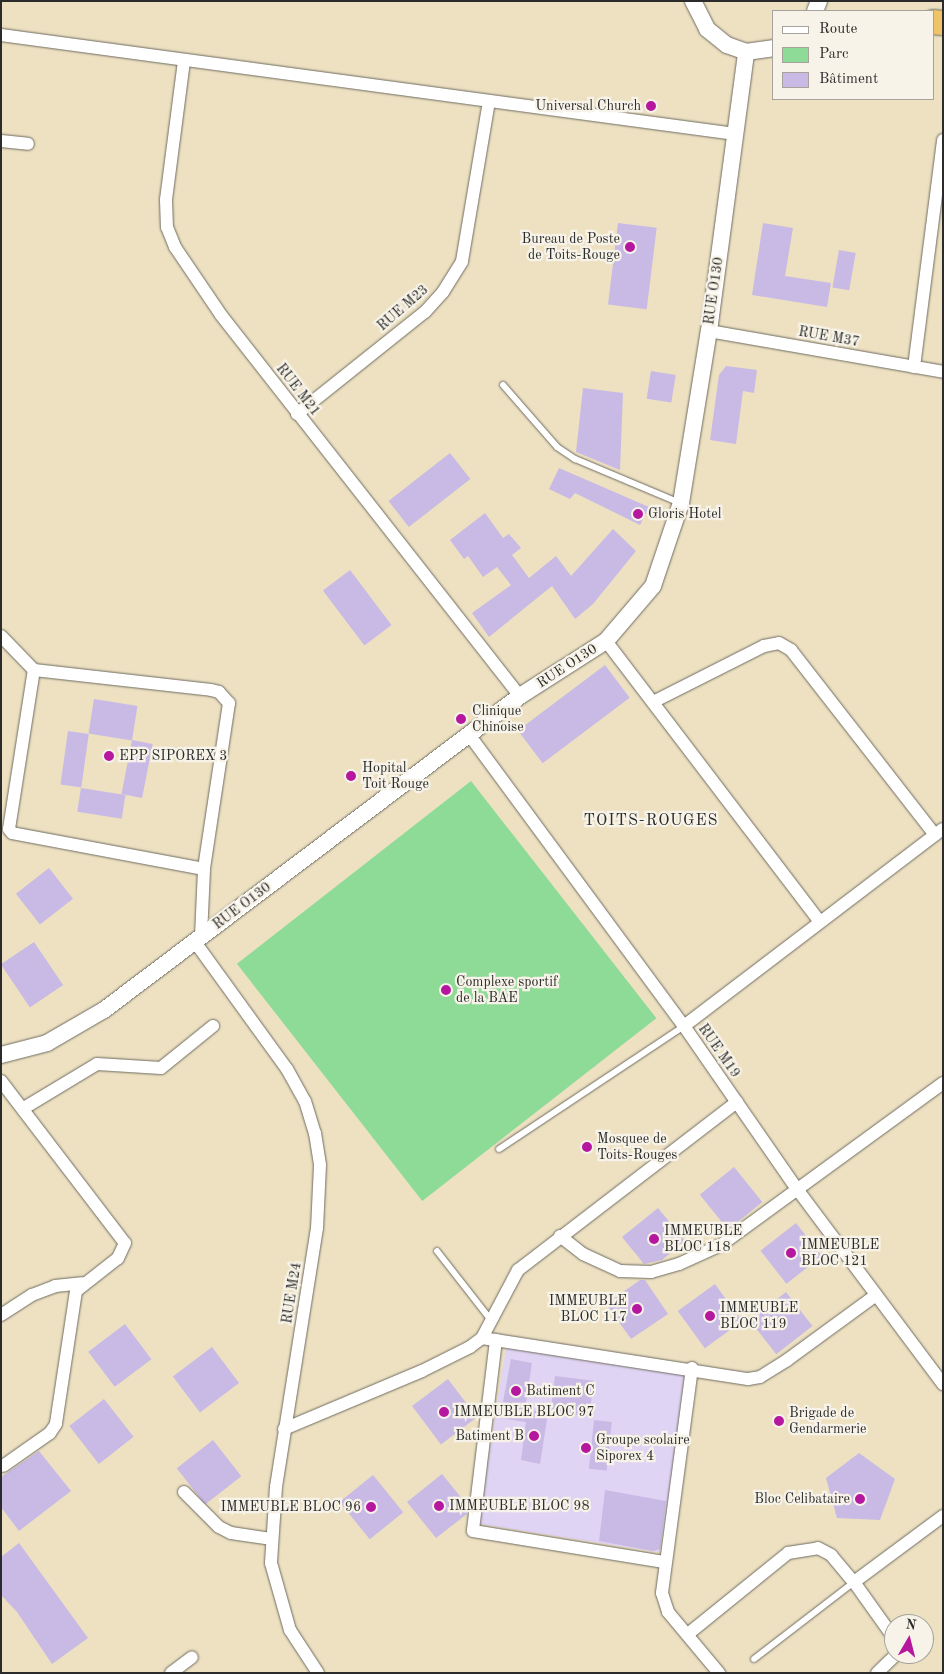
<!DOCTYPE html>
<html>
<head>
<meta charset="utf-8">
<style>
  body { margin:0 }
  #map { position:relative; width:944px; height:1674px; overflow:hidden; background:#ede1c2; font-family:"Old Standard TT",serif }
  div>[style] { position:absolute }
  .built>* { inset:0; background:#e0d4f4; transform-origin:0 0 }
  .green>* { inset:0; background:#8eda97; transform-origin:0 0 }
  .building>* { inset:0; background:#c8bae5; transform-origin:0 0 }
  .roads { filter:drop-shadow(0 0 1px #6f6b60) drop-shadow(0 0 1px #6f6b60) }
  .service>* { height:6px; margin:-3px; padding:0 3px; transform-origin:3px; border-radius:3px; background:#fff }
  .minor>* { height:12px; margin:-6px; padding:0 6px; transform-origin:6px; border-radius:6px; background:#fff }
  .tertiary>* { height:16px; margin:-8px; padding:0 8px; transform-origin:8px; border-radius:8px; background:#fff }
  .motorway>* { height:24px; margin:-12px; padding:0 12px; transform-origin:12px; border-radius:12px; background:#efc469 }
  .dots>* { width:14px; height:14px; translate:-50% -50%; box-sizing:border-box; border:2px solid #f7f3e8; border-radius:50% }
  span { translate:-50% -50%; white-space:nowrap; text-align:center; line-height:1.15; -webkit-text-stroke:4.5px #f7f3e8; paint-order:stroke }
  .poi-label { font-size:14px; color:#2b2b2b }
  .right { translate:-100% -50%; text-align:right }
  .left { translate:0 -50%; text-align:left }
  .street-label { font-size:14px; color:#2b2b2b }
  .quarter-label { font-size:16px; color:#2b2b2b; letter-spacing:1px }
  .frame { position:absolute; inset:0; border:2px solid #2b2b2b; pointer-events:none }
  .legend { position:absolute; left:772px; top:10px; width:162px; height:90px; box-sizing:border-box; background:#f7f3e8; border:1px solid #a5a39c; margin:0; padding:6px 9px; list-style:none; font-size:15px; color:#2b2b2b }
  .legend li { display:flex; align-items:center; gap:10px; height:25px }
  .legend b { width:25px; border:1px solid #a5a39c }
  .north { position:absolute; left:884px; top:1614px; width:50px; height:50px; box-sizing:border-box; background:#f7f3e8; border:1px solid #a5a39c; border-radius:50%; rotate:8deg; font-size:14px; font-weight:700; line-height:20px; text-align:center; color:#2b2b2b }
  .north::after { content:''; display:block; margin:auto; width:18px; height:22px; background:#b5179e; clip-path:polygon(50% 0,100% 100%,50% 72%,0 100%) }
</style>
</head>
<body>
<div id="map">
  <div class="built">
    <div style="left:506px;top:1347px;width:184px;height:179px;rotate:9deg"></div>
  </div>
  <div class="green">
    <div style="left:471px;top:781px;width:301px;height:297px;rotate:52deg"></div>
  </div>
  <div class="building">
    <div style="left:618px;top:223px;width:39px;height:82px;rotate:7deg"></div>
    <div style="clip-path:polygon(763px 223px,793px 228px,785px 276px,831px 283px,827px 307px,752px 295px)"></div>
    <div style="left:839px;top:250px;width:17px;height:38px;rotate:10deg"></div>
    <div style="clip-path:polygon(726px 366px,757px 370px,754px 393px,743px 391px,736px 444px,710px 440px,719px 375px)"></div>
    <div style="left:651px;top:371px;width:25px;height:28px;rotate:9deg"></div>
    <div style="clip-path:polygon(583px 388px,623px 393px,620px 470px,576px 452px)"></div>
    <div style="left:450px;top:453px;width:33px;height:78px;rotate:52deg"></div>
    <div style="clip-path:polygon(559px 468px,649px 507px,640px 525px,575px 493px,570px 499px,549px 489px)"></div>
    <div style="clip-path:polygon(485px 513px,503px 538px,509px 534px,521px 548px,512px 555px,529px 578px,556px 556px,571px 576px,613px 529px,636px 551px,593px 604px,575px 619px,552px 586px,489px 637px,472px 613px,511px 585px,497px 567px,483px 577px,468px 556px,464px 559px,450px 540px)"></div>
    <div style="left:350px;top:570px;width:69px;height:34px;rotate:53deg"></div>
    <div style="left:605px;top:665px;width:41px;height:109px;rotate:53deg"></div>
    <div style="left:94px;top:699px;width:44px;height:35px;rotate:9deg"></div>
    <div style="left:68px;top:731px;width:21px;height:54px;rotate:8deg"></div>
    <div style="left:132px;top:740px;width:21px;height:55px;rotate:11deg"></div>
    <div style="left:81px;top:788px;width:45px;height:24px;rotate:9deg"></div>
    <div style="left:49px;top:868px;width:39px;height:42px;rotate:52deg"></div>
    <div style="left:34px;top:942px;width:52px;height:40px;rotate:56deg"></div>
    <div style="left:734px;top:1167px;width:45px;height:44px;rotate:51deg"></div>
    <div style="clip-path:polygon(658px 1208px,685px 1241px,662px 1260px,644px 1264px,622px 1237px)"></div>
    <div style="left:796px;top:1223px;width:42px;height:45px;rotate:52deg"></div>
    <div style="clip-path:polygon(640px 1280px,645px 1280px,668px 1314px,631px 1339px,606px 1304px)"></div>
    <div style="left:715px;top:1284px;width:46px;height:46px;rotate:54deg"></div>
    <div style="left:786px;top:1292px;width:43px;height:46px;rotate:52deg"></div>
    <div style="left:125px;top:1324px;width:44px;height:46px;rotate:53deg"></div>
    <div style="left:212px;top:1347px;width:45px;height:49px;rotate:53deg"></div>
    <div style="clip-path:polygon(511px 1359px,532px 1363px,525px 1409px,548px 1413px,540px 1464px,521px 1460px,526px 1422px,500px 1418px)"></div>
    <div style="left:555px;top:1376px;width:39px;height:36px;rotate:7deg"></div>
    <div style="left:448px;top:1379px;width:48px;height:45px;rotate:53deg"></div>
    <div style="left:104px;top:1399px;width:48px;height:44px;rotate:52deg"></div>
    <div style="left:594px;top:1420px;width:18px;height:49px;rotate:6deg"></div>
    <div style="left:213px;top:1440px;width:46px;height:46px;rotate:52deg"></div>
    <div style="clip-path:polygon(39px 1451px,71px 1491px,19px 1531px,1px 1507px,1px 1477px)"></div>
    <div style="clip-path:polygon(859px 1453px,895px 1479px,880px 1520px,837px 1518px,826px 1478px)"></div>
    <div style="clip-path:polygon(442px 1474px,468px 1506px,467px 1514px,436px 1538px,407px 1502px)"></div>
    <div style="left:373px;top:1475px;width:48px;height:43px;rotate:51deg"></div>
    <div style="clip-path:polygon(605px 1490px,666px 1501px,660px 1549px,653px 1551px,599px 1541px)"></div>
    <div style="clip-path:polygon(19px 1543px,88px 1638px,52px 1664px,17px 1612px,1px 1595px,1px 1557px)"></div>
  </div>
  <div class="roads">
    <div class="service">
      <div style="left:503px;top:385px;width:82px;rotate:48.9deg"></div>
      <div style="left:557px;top:447px;width:22px;rotate:34deg"></div>
      <div style="left:575px;top:459px;width:114px;rotate:22.7deg"></div>
      <div style="left:499px;top:1149px;width:222px;rotate:-33.6deg"></div>
      <div style="left:437px;top:1251px;width:88px;rotate:52deg"></div>
      <div style="left:754px;top:1659px;width:126px;rotate:-37.6deg"></div>
    </div>
    <div class="minor">
      <div style="left:1px;top:35px;width:741px;rotate:7.68deg"></div>
      <div style="left:184px;top:61px;width:140px;rotate:97.4deg"></div>
      <div style="left:166px;top:200px;width:27px;rotate:88deg"></div>
      <div style="left:167px;top:227px;width:22px;rotate:68deg"></div>
      <div style="left:175px;top:247px;width:82px;rotate:55.9deg"></div>
      <div style="left:221px;top:315px;width:484px;rotate:51.9deg"></div>
      <div style="left:1px;top:141px;width:27px;rotate:6deg"></div>
      <div style="left:709px;top:331px;width:238px;rotate:9.9deg"></div>
      <div style="left:914px;top:367px;width:229px;rotate:-82.7deg"></div>
      <div style="left:297px;top:414px;width:164px;rotate:-38.6deg"></div>
      <div style="left:425px;top:312px;width:27px;rotate:-48deg"></div>
      <div style="left:443px;top:292px;width:36px;rotate:-58deg"></div>
      <div style="left:462px;top:261px;width:162px;rotate:-80.4deg"></div>
      <div style="left:1px;top:636px;width:47px;rotate:45.9deg"></div>
      <div style="left:606px;top:641px;width:353px;rotate:52.7deg"></div>
      <div style="left:34px;top:670px;width:178px;rotate:6.4deg"></div>
      <div style="left:211px;top:690px;width:8px;rotate:14deg"></div>
      <div style="left:219px;top:692px;width:15px;rotate:48deg"></div>
      <div style="left:229px;top:703px;width:168px;rotate:98.6deg"></div>
      <div style="left:204px;top:869px;width:195px;rotate:-169.4deg"></div>
      <div style="left:12px;top:833px;width:5px;rotate:-127deg"></div>
      <div style="left:9px;top:829px;width:161px;rotate:-81.1deg"></div>
      <div style="left:653px;top:702px;width:124px;rotate:-26.8deg"></div>
      <div style="left:764px;top:646px;width:15px;rotate:-11deg"></div>
      <div style="left:779px;top:643px;width:14px;rotate:30deg"></div>
      <div style="left:791px;top:650px;width:234px;rotate:52.1deg"></div>
      <div style="left:470px;top:736px;width:360px;rotate:53.6deg"></div>
      <div style="left:684px;top:1026px;width:198px;rotate:55.3deg"></div>
      <div style="left:797px;top:1189px;width:244px;rotate:53.2deg"></div>
      <div style="left:201px;top:936px;width:67px;rotate:-87.4deg"></div>
      <div style="left:195px;top:942px;width:157px;rotate:54.1deg"></div>
      <div style="left:287px;top:1069px;width:37px;rotate:61deg"></div>
      <div style="left:305px;top:1101px;width:34px;rotate:73deg"></div>
      <div style="left:315px;top:1133px;width:32px;rotate:81deg"></div>
      <div style="left:320px;top:1165px;width:63px;rotate:92.7deg"></div>
      <div style="left:317px;top:1228px;width:262px;rotate:99deg"></div>
      <div style="left:276px;top:1487px;width:76px;rotate:93.8deg"></div>
      <div style="left:271px;top:1563px;width:70px;rotate:74.2deg"></div>
      <div style="left:290px;top:1630px;width:51px;rotate:56.9deg"></div>
      <div style="left:684px;top:1026px;width:325px;rotate:-37.3deg"></div>
      <div style="left:1px;top:1081px;width:204px;rotate:52.6deg"></div>
      <div style="left:125px;top:1243px;width:17px;rotate:115deg"></div>
      <div style="left:118px;top:1258px;width:53px;rotate:141.8deg"></div>
      <div style="left:76px;top:1291px;width:134px;rotate:98.6deg"></div>
      <div style="left:56px;top:1424px;width:11px;rotate:124deg"></div>
      <div style="left:50px;top:1433px;width:57px;rotate:144.9deg"></div>
      <div style="left:24px;top:1108px;width:85px;rotate:-31.1deg"></div>
      <div style="left:97px;top:1064px;width:64px;rotate:3.6deg"></div>
      <div style="left:161px;top:1068px;width:67px;rotate:-38.9deg"></div>
      <div style="left:560px;top:1236px;width:29px;rotate:38deg"></div>
      <div style="left:583px;top:1254px;width:41px;rotate:24.7deg"></div>
      <div style="left:620px;top:1271px;width:31px;rotate:2deg"></div>
      <div style="left:651px;top:1272px;width:29px;rotate:-16deg"></div>
      <div style="left:679px;top:1264px;width:46px;rotate:-24.3deg"></div>
      <div style="left:721px;top:1245px;width:275px;rotate:-36.1deg"></div>
      <div style="left:1px;top:1315px;width:37px;rotate:-33deg"></div>
      <div style="left:32px;top:1295px;width:25px;rotate:-21deg"></div>
      <div style="left:55px;top:1286px;width:27px;rotate:-6deg"></div>
      <div style="left:482px;top:1338px;width:269px;rotate:8.8deg"></div>
      <div style="left:748px;top:1379px;width:12px;rotate:-9deg"></div>
      <div style="left:760px;top:1377px;width:32px;rotate:-32deg"></div>
      <div style="left:787px;top:1360px;width:110px;rotate:-36.1deg"></div>
      <div style="left:496px;top:1340px;width:192px;rotate:96.9deg"></div>
      <div style="left:473px;top:1531px;width:194px;rotate:9.2deg"></div>
      <div style="left:692px;top:1368px;width:227px;rotate:97.6deg"></div>
      <div style="left:662px;top:1593px;width:20px;rotate:72deg"></div>
      <div style="left:668px;top:1612px;width:80px;rotate:50.1deg"></div>
      <div style="left:284px;top:1429px;width:150px;rotate:-22.8deg"></div>
      <div style="left:422px;top:1371px;width:54px;rotate:-26.6deg"></div>
      <div style="left:470px;top:1347px;width:15px;rotate:-37deg"></div>
      <div style="left:482px;top:1338px;width:77px;rotate:-62.1deg"></div>
      <div style="left:518px;top:1270px;width:276px;rotate:-37.5deg"></div>
      <div style="left:184px;top:1492px;width:49px;rotate:45deg"></div>
      <div style="left:219px;top:1527px;width:13px;rotate:27deg"></div>
      <div style="left:231px;top:1533px;width:40px;rotate:8.5deg"></div>
      <div style="left:854px;top:1582px;width:111px;rotate:-36.6deg"></div>
      <div style="left:688px;top:1634px;width:129px;rotate:-39deg"></div>
      <div style="left:788px;top:1553px;width:30px;rotate:-9deg"></div>
      <div style="left:818px;top:1548px;width:15px;rotate:28deg"></div>
      <div style="left:831px;top:1555px;width:35px;rotate:50deg"></div>
      <div style="left:854px;top:1582px;width:69px;rotate:54.5deg"></div>
      <div style="left:171px;top:1673px;width:26px;rotate:-37deg"></div>
      <div style="left:877px;top:1673px;width:28px;rotate:-44deg"></div>
    </div>
    <div class="tertiary">
      <div style="left:693px;top:1px;width:31px;rotate:63deg"></div>
      <div style="left:707px;top:29px;width:26px;rotate:39deg"></div>
      <div style="left:727px;top:45px;width:20px;rotate:20deg"></div>
      <div style="left:746px;top:52px;width:27px;rotate:-8deg"></div>
      <div style="left:815px;top:11px;width:11px;rotate:-68deg"></div>
      <div style="left:1px;top:1055px;width:48px;rotate:-14.6deg"></div>
      <div style="left:47px;top:1043px;width:66px;rotate:-30.1deg"></div>
      <div style="left:104px;top:1010px;width:521px;rotate:-37.05deg"></div>
      <div style="left:520px;top:696px;width:102px;rotate:-32.6deg"></div>
      <div style="left:606px;top:641px;width:72px;rotate:-49.5deg"></div>
      <div style="left:653px;top:586px;width:88px;rotate:-71.4deg"></div>
      <div style="left:681px;top:503px;width:174px;rotate:-80.8deg"></div>
      <div style="left:709px;top:331px;width:281px;rotate:-82.4deg"></div>
    </div>
    <div class="motorway">
      <div style="left:933px;top:22px;width:10px;rotate:6deg"></div>
    </div>
  </div>
  <div class="dots">
    <div style="left:651px;top:106px;background:#b5179e"></div>
    <div style="left:630px;top:247px;background:#b5179e"></div>
    <div style="left:638px;top:514px;background:#b5179e"></div>
    <div style="left:461px;top:719px;background:#b5179e"></div>
    <div style="left:109px;top:756px;background:#b5179e"></div>
    <div style="left:351px;top:776px;background:#b5179e"></div>
    <div style="left:446px;top:990px;background:#b5179e"></div>
    <div style="left:587px;top:1147px;background:#b5179e"></div>
    <div style="left:654px;top:1239px;background:#b5179e"></div>
    <div style="left:791px;top:1253px;background:#b5179e"></div>
    <div style="left:637px;top:1309px;background:#b5179e"></div>
    <div style="left:710px;top:1316px;background:#b5179e"></div>
    <div style="left:516px;top:1391px;background:#b5179e"></div>
    <div style="left:444px;top:1412px;background:#b5179e"></div>
    <div style="left:779px;top:1421px;background:#b5179e"></div>
    <div style="left:534px;top:1436px;background:#b5179e"></div>
    <div style="left:586px;top:1448px;background:#b5179e"></div>
    <div style="left:860px;top:1499px;background:#b5179e"></div>
    <div style="left:439px;top:1506px;background:#b5179e"></div>
    <div style="left:371px;top:1507px;background:#b5179e"></div>
  </div>
  <div class="poi-label">
    <span class="right" style="left:641px;top:106px">Universal Church</span>
    <span class="right" style="left:620px;top:247px">Bureau de Poste<br>de Toits-Rouge</span>
    <span class="left" style="left:648px;top:514px">Gloris Hotel</span>
    <span class="left" style="left:472px;top:719px">Clinique<br>Chinoise</span>
    <span class="left" style="left:119px;top:756px">EPP SIPOREX 3</span>
    <span class="left" style="left:362px;top:776px">Hopital<br>Toit Rouge</span>
    <span class="left" style="left:456px;top:990px">Complexe sportif<br>de la BAE</span>
    <span class="left" style="left:597px;top:1147px">Mosquee de<br>Toits-Rouges</span>
    <span class="left" style="left:664px;top:1239px">IMMEUBLE<br>BLOC 118</span>
    <span class="left" style="left:801px;top:1253px">IMMEUBLE<br>BLOC 121</span>
    <span class="right" style="left:627px;top:1309px">IMMEUBLE<br>BLOC 117</span>
    <span class="left" style="left:720px;top:1316px">IMMEUBLE<br>BLOC 119</span>
    <span class="left" style="left:526px;top:1391px">Batiment C</span>
    <span class="left" style="left:454px;top:1412px">IMMEUBLE BLOC 97</span>
    <span class="left" style="left:789px;top:1421px">Brigade de<br>Gendarmerie</span>
    <span class="right" style="left:524px;top:1436px">Batiment B</span>
    <span class="left" style="left:596px;top:1448px">Groupe scolaire<br>Siporex 4</span>
    <span class="right" style="left:850px;top:1499px">Bloc Celibataire</span>
    <span class="left" style="left:449px;top:1506px">IMMEUBLE BLOC 98</span>
    <span class="right" style="left:361px;top:1507px">IMMEUBLE BLOC 96</span>
  </div>
  <div class="street-label">
    <span style="left:714px;top:291px;rotate:-82deg">RUE O130</span>
    <span style="left:403px;top:308px;rotate:-41deg">RUE M23</span>
    <span style="left:829px;top:337px;rotate:10deg">RUE M37</span>
    <span style="left:298px;top:390px;rotate:52deg">RUE M21</span>
    <span style="left:567px;top:666px;rotate:-33deg">RUE O130</span>
    <span style="left:242px;top:906px;rotate:-37deg">RUE O130</span>
    <span style="left:719px;top:1051px;rotate:55deg">RUE M19</span>
    <span style="left:292px;top:1293px;rotate:-81deg">RUE M24</span>
  </div>
  <div class="quarter-label">
    <span style="left:651px;top:821px">TOITS-ROUGES</span>
  </div>
  <div class="frame"></div>
  <ul class="legend">
  <li><b style="height:6px;background:#fff"></b>Route</li>
  <li><b style="height:14px;background:#8eda97"></b>Parc</li>
  <li><b style="height:14px;background:#c8bae5"></b>Bâtiment</li>
  </ul>
  <div class="north">N</div>
</div>
</body>
</html>
